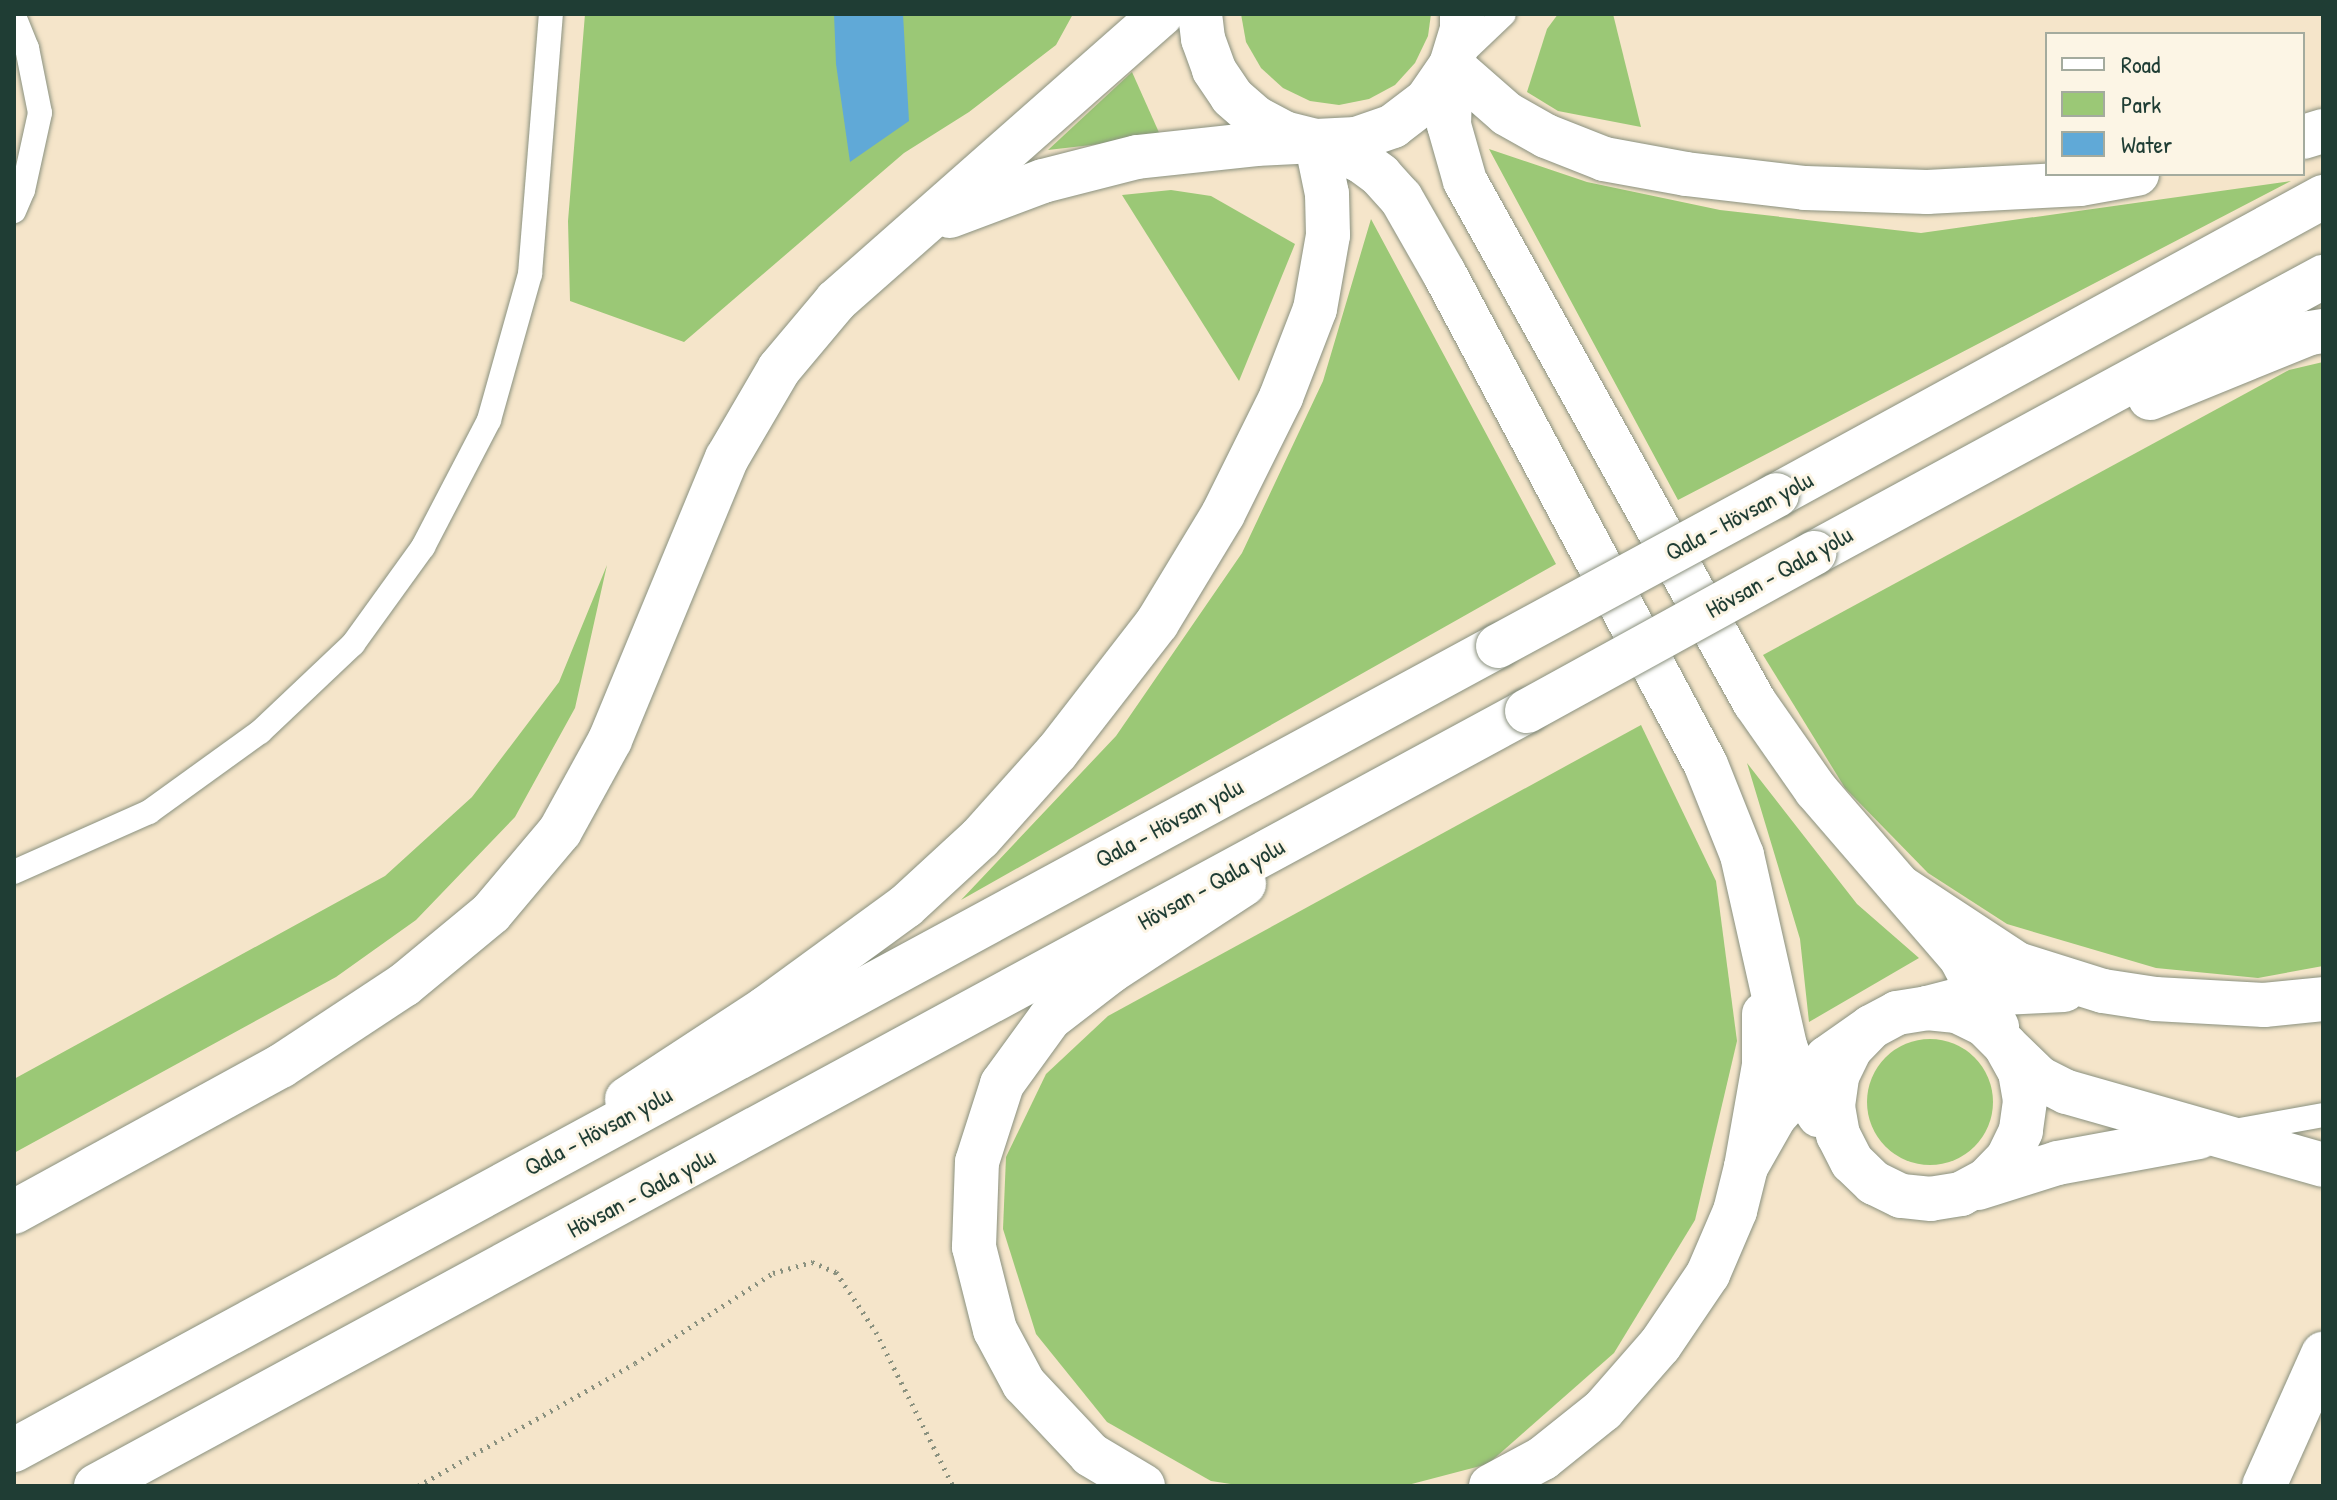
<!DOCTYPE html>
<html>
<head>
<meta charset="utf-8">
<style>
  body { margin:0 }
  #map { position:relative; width:2337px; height:1500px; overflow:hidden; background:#f5e5ca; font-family:"Patrick Hand",sans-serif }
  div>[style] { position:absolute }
  .green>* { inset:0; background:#9bc876 }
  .round { border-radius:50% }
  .water>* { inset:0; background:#60a9d7 }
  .path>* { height:5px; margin-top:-2.5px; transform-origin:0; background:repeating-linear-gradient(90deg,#8a917f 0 2px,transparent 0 8px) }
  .roads { filter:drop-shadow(0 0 2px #8a917f) drop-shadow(0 0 2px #8a917f) }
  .service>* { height:24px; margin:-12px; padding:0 12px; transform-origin:12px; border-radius:12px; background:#fff }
  .minor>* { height:44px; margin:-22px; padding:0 22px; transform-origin:22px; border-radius:22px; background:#fff }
  .tertiary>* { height:44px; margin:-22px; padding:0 22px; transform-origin:22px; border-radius:22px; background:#fff }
  .secondary>* { height:44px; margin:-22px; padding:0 22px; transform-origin:22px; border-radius:22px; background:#fff }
  .primary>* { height:44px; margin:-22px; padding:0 22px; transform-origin:22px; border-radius:22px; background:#fff }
  .bridges { filter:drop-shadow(0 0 2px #8a917f) drop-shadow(0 0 2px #8a917f) }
  .primary-bridge>* { height:44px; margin:-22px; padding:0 22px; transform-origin:22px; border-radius:22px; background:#fff }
  span { translate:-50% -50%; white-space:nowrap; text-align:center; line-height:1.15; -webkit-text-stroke:6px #fcf5e5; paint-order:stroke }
  .street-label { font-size:24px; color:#1f3d34 }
  .frame { position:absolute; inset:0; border:16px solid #1f3d34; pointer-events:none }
  .legend { position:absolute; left:2045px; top:32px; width:260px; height:144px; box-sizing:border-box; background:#fcf5e5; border:2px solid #a4ab9e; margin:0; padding:10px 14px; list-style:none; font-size:24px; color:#1f3d34 }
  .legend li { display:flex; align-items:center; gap:16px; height:40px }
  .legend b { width:40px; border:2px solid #a4ab9e }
</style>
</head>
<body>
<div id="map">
  <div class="green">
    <div style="clip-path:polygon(585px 14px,1073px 14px,1056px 45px,969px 112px,904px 153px,684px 342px,570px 301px,568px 221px)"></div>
    <div style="clip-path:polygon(1241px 14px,1431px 14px,1428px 36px,1415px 63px,1395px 85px,1369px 99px,1339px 105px,1310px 101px,1283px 88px,1261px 68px,1246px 42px)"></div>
    <div style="clip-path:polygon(1558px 14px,1613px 14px,1641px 127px,1558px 111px,1527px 92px,1547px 29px)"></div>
    <div style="clip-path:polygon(1132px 72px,1161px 137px,1048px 150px)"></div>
    <div style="clip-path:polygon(1489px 149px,1587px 182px,1720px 210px,1921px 233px,2291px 181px,1678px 500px)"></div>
    <div style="clip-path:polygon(1171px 190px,1211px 196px,1295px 244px,1239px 381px,1122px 195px)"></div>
    <div style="clip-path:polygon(1371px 219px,1556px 564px,961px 900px,1116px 736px,1242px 553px,1323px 381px)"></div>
    <div style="clip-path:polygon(2323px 362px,2323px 966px,2258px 978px,2156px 968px,2007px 924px,1928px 873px,1845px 788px,1763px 655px,2289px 370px)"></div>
    <div style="clip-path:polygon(607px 565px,575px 708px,515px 817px,416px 920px,336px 977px,14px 1153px,14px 1079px,385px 876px,472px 797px,559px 682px)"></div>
    <div style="clip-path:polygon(1641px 725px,1716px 881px,1737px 1041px,1695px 1220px,1614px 1353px,1488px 1464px,1404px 1486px,1244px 1486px,1211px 1481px,1107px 1422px,1036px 1334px,1003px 1229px,1006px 1157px,1046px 1074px,1108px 1016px)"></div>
    <div style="clip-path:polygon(1747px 763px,1857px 904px,1919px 958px,1809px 1022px,1800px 939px)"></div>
    <div class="round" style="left:1867px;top:1039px;width:126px;height:126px"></div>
  </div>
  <div class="water">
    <div style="clip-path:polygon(834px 14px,903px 14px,909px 121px,850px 162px,836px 64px)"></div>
  </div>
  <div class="path">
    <div style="left:418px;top:1486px;width:249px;rotate:-29.5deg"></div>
    <div style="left:635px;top:1363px;width:165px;rotate:-33.1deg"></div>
    <div style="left:773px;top:1273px;width:41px;rotate:-15.8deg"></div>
    <div style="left:812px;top:1262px;width:26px;rotate:23deg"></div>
    <div style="left:836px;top:1272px;width:72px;rotate:56.3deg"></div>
    <div style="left:876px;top:1332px;width:172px;rotate:63.4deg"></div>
  </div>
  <div class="roads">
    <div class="service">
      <div style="left:14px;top:16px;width:35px;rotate:68deg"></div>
      <div style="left:27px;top:48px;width:66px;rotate:78.7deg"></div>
      <div style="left:40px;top:113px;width:79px;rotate:102.4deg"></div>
      <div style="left:23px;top:190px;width:23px;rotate:113deg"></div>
      <div style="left:1461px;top:55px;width:59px;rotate:-43.6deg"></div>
      <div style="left:14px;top:872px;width:148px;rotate:-24deg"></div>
      <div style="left:149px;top:812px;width:137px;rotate:-35.8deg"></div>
      <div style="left:260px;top:732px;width:128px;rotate:-43.4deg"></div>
      <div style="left:353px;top:644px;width:120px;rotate:-54.2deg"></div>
      <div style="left:423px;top:547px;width:143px;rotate:-62.5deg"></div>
      <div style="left:489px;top:420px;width:152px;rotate:-74.3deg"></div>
      <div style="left:530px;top:274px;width:261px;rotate:-85.4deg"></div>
      <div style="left:2235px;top:1131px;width:89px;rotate:-10.3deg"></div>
    </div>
    <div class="minor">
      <div style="left:2264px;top:1486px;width:145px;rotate:-65.9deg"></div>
    </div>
    <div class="tertiary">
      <div style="left:1200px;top:14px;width:25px;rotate:83deg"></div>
      <div style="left:1203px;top:39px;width:33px;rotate:70deg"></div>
      <div style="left:1214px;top:70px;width:32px;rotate:56deg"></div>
      <div style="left:1232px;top:97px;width:32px;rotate:41deg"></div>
      <div style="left:1256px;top:118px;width:32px;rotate:28deg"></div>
      <div style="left:1284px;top:133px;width:33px;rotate:14deg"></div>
      <div style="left:1316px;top:141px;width:40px;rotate:-2.9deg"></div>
      <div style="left:1356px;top:139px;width:39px;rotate:-19deg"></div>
      <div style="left:1393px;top:126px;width:43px;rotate:-37.4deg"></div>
      <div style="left:1427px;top:100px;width:42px;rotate:-55.6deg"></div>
      <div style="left:1451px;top:65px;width:37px;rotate:-73deg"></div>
      <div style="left:1462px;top:30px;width:16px;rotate:-90deg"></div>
      <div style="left:1451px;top:65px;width:60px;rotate:91.9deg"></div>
      <div style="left:1449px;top:125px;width:58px;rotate:74.1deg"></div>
      <div style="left:1465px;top:181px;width:597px;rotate:60.95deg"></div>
      <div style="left:1755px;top:703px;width:106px;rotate:55deg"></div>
      <div style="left:1816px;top:790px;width:222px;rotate:49.2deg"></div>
      <div style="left:1961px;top:958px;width:78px;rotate:62.4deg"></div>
      <div style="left:950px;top:216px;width:99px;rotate:-20.6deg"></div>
      <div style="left:1043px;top:181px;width:97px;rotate:-14.3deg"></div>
      <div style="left:1137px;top:157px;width:120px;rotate:-6.2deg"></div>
      <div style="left:1256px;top:144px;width:60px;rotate:-2.9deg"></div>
      <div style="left:1316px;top:141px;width:49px;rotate:24deg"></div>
      <div style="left:1361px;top:161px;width:24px;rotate:36deg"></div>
      <div style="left:1380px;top:175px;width:31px;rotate:48deg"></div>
      <div style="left:1401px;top:198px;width:86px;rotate:60.2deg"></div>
      <div style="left:1444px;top:273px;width:557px;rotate:61.96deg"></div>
      <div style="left:1706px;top:765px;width:97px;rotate:68.2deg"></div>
      <div style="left:1742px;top:855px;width:196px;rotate:77.3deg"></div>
      <div style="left:1785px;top:1046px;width:43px;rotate:69.4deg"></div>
      <div style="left:1800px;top:1086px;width:35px;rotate:57deg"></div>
      <div style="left:627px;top:1099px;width:166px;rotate:-33.2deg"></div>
      <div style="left:766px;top:1008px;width:173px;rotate:-36.1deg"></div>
      <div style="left:906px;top:906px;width:100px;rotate:-42.6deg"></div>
      <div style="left:980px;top:838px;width:115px;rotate:-48.2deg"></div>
      <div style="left:1057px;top:752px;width:163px;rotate:-52.2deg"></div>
      <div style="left:1157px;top:623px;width:127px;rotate:-58.8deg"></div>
      <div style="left:1223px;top:514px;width:131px;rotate:-63.6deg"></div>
      <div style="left:1281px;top:397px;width:94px;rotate:-68.9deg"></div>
      <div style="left:1315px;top:309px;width:75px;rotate:-80deg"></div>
      <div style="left:1328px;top:235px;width:41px;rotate:-91.4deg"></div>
      <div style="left:1327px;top:194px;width:54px;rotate:-101.7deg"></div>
      <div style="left:14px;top:1212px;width:304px;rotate:-28.7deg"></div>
      <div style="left:281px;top:1066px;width:147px;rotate:-33.4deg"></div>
      <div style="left:404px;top:985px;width:113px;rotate:-39.6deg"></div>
      <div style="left:491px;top:913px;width:107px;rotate:-49.9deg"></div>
      <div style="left:560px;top:831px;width:104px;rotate:-61.2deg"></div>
      <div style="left:610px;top:740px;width:305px;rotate:-67.5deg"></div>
      <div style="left:727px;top:458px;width:103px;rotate:-59.7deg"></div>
      <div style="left:779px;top:369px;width:89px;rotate:-50deg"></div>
      <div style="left:836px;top:301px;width:434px;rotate:-41.4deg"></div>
      <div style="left:1143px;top:1486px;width:61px;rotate:-149.2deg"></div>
      <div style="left:1091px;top:1455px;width:98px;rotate:-133.3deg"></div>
      <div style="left:1024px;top:1384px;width:61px;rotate:-118.2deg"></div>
      <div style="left:995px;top:1330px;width:86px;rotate:-104.2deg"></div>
      <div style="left:974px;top:1247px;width:85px;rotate:-88deg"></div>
      <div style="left:977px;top:1162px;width:82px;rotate:-72.2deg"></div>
      <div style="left:1002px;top:1084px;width:82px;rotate:-54deg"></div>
      <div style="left:1050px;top:1018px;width:77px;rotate:-37.6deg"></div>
      <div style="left:1111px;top:971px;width:159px;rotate:-33.2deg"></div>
      <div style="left:1491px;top:1486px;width:59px;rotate:-28.3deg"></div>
      <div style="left:1543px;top:1458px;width:77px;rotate:-38.7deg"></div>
      <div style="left:1603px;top:1410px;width:86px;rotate:-48.8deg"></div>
      <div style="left:1660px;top:1345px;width:86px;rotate:-55.9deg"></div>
      <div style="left:1708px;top:1274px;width:69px;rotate:-66.8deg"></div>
      <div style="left:1735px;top:1211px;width:45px;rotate:-76deg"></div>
      <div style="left:1746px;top:1167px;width:104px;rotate:-80deg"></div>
      <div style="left:1764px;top:1065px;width:51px;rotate:-90deg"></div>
    </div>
    <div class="secondary">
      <div style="left:2007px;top:1047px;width:45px;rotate:44.1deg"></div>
      <div style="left:2039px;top:1078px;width:31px;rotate:27deg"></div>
      <div style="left:2067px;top:1092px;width:266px;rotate:15.9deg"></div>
      <div style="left:1746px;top:1167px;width:59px;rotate:-60.4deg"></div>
      <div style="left:1775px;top:1116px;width:78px;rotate:-48.1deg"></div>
      <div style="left:1827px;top:1058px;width:54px;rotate:-35.2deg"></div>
      <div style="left:1871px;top:1027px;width:30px;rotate:-28deg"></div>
      <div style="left:1897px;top:1013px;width:30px;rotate:-9deg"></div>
      <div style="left:1927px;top:1008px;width:30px;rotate:6deg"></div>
      <div style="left:1957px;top:1011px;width:30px;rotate:26deg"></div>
      <div style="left:1984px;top:1024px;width:30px;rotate:45deg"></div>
      <div style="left:2005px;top:1045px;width:31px;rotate:61deg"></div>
      <div style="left:2020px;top:1072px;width:29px;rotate:80deg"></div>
      <div style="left:2025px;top:1101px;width:30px;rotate:98deg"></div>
      <div style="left:2021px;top:1131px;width:30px;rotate:116deg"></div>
      <div style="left:2008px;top:1158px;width:30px;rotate:134deg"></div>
      <div style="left:1987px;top:1180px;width:30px;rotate:152deg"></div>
      <div style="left:1961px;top:1194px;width:30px;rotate:171deg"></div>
      <div style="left:1931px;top:1199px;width:30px;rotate:-174deg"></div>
      <div style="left:1901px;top:1196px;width:30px;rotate:-154deg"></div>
      <div style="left:1874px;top:1183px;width:30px;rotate:-136deg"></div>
      <div style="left:1852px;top:1162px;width:30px;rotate:-117deg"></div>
      <div style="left:1838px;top:1135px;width:29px;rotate:-100deg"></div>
      <div style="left:1833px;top:1106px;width:30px;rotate:-82deg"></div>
      <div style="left:1837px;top:1076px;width:30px;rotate:-64deg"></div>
      <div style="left:1850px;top:1049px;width:30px;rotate:-46deg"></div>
      <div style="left:1978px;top:1188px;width:84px;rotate:-17.4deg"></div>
      <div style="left:2058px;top:1163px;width:143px;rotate:-10.4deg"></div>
    </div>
    <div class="primary">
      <div style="left:1451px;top:65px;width:74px;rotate:41.2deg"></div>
      <div style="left:1507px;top:114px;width:45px;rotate:29.4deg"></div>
      <div style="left:1546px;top:136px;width:62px;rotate:21.6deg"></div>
      <div style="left:1604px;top:159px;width:83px;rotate:10.4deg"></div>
      <div style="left:1686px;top:174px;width:120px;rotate:6.7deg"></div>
      <div style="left:1805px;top:188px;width:122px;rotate:1.9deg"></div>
      <div style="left:1927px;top:192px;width:153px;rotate:-3deg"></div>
      <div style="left:2080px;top:184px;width:58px;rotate:-10deg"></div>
      <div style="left:2303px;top:137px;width:21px;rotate:-17deg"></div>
      <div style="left:2150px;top:398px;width:173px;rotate:-22.1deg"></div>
      <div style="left:2310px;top:333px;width:13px;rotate:-9deg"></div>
      <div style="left:1777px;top:495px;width:622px;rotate:-28.63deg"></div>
      <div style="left:1814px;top:553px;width:579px;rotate:-28.47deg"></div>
      <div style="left:1900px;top:887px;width:140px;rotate:33.3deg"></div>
      <div style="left:2017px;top:964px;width:90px;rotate:17.4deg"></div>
      <div style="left:2103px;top:991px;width:53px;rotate:8.7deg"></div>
      <div style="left:2155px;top:999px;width:109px;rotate:3.2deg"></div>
      <div style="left:2264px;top:1005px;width:59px;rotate:-5.8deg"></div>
      <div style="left:1927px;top:1008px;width:56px;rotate:-14.5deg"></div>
      <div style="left:1981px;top:994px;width:83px;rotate:-2.8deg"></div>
      <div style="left:14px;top:1450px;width:1688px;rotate:-28.45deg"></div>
      <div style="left:96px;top:1486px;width:1627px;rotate:-28.44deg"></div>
    </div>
  </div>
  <div class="bridges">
    <div class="primary-bridge">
      <div style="left:1498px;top:646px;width:317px;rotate:-28.4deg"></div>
      <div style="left:1527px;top:711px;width:328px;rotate:-28.8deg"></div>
    </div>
  </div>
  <div class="street-label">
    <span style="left:1739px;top:516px;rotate:-28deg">Qala - Hövsan yolu</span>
    <span style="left:1779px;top:572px;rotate:-29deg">Hövsan - Qala yolu</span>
    <span style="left:1169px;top:823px;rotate:-28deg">Qala - Hövsan yolu</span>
    <span style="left:1211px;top:884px;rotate:-29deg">Hövsan - Qala yolu</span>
    <span style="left:598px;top:1131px;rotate:-28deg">Qala - Hövsan yolu</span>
    <span style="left:641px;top:1193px;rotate:-28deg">Hövsan - Qala yolu</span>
  </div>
  <div class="frame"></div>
  <ul class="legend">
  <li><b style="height:10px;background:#fff"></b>Road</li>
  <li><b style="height:22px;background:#9bc876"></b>Park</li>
  <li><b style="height:22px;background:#60a9d7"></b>Water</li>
  </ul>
</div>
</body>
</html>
